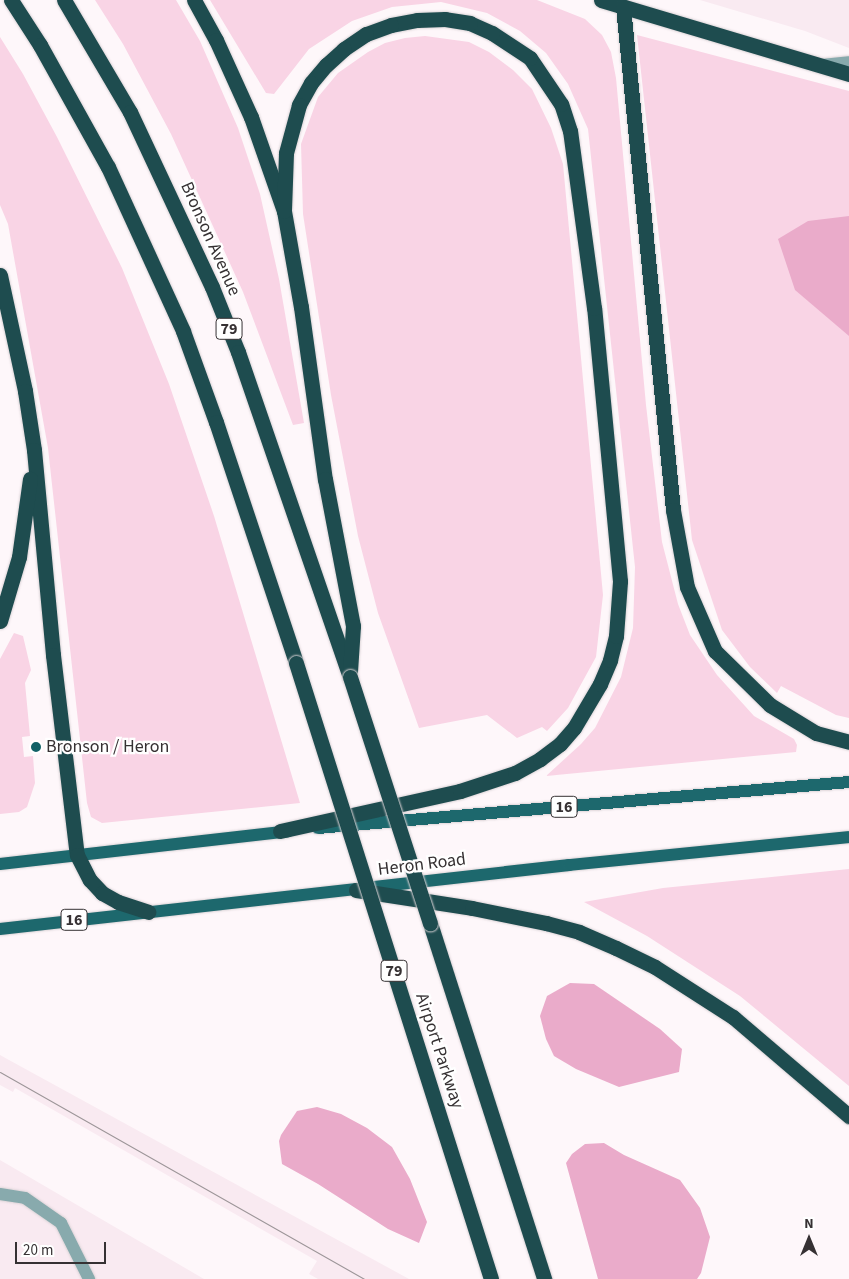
<!DOCTYPE html>
<html>
<head>
<meta charset="utf-8">
<style>
  body { margin:0 }
  #map { position:relative; width:849px; height:1279px; overflow:hidden; background:#fef7fa; font-family:"Source Sans 3",sans-serif }
  div>[style] { position:absolute }
  .built>* { inset:0; background:#f9eaf1 }
  .green>* { inset:0; background:#f9d4e5 }
  .forest>* { inset:0; background:#eaabca }
  .roads { filter:drop-shadow(0 0 1px #dad3d6) drop-shadow(0 0 1px #dad3d6) }
  .minor>* { height:12px; margin:-6px; padding:0 6px; transform-origin:6px; border-radius:6px; background:#88aaad }
  .major>* { height:12px; margin:-6px; padding:0 6px; transform-origin:6px; border-radius:6px; background:#1d686d }
  .highway>* { height:15px; margin:-7.5px; padding:0 7.5px; transform-origin:7.5px; border-radius:7.5px; background:#1e4c4f }
  .tram>* { height:1px; margin:-0.5px; padding:0 0.5px; transform-origin:0.5px; border-radius:0.5px; background:#9c9598 }
  .bridges { filter:drop-shadow(0 0 1px #dad3d6) drop-shadow(0 0 1px #dad3d6) }
  .highway-bridge>* { height:15px; margin:-7.5px; padding:0 7.5px; transform-origin:7.5px; border-radius:7.5px; background:#1e4c4f }
  .dots>* { width:14px; height:14px; translate:-50% -50%; box-sizing:border-box; border:2px solid #fff; border-radius:50% }
  span { translate:-50% -50%; white-space:nowrap; text-align:center; line-height:1.15; -webkit-text-stroke:4.5px #fff; paint-order:stroke }
  .shield-label span { padding:1px 4px; background:#fff; border:1px solid; border-radius:4px; -webkit-text-stroke-width:0 }
  .shield-label { font-size:16px; color:#363133; font-weight:700 }
  .street-label { font-size:18px; color:#363133 }
  .poi-label { font-size:18px; color:#363133 }
  .left { translate:0 -50%; text-align:left }
  .north { position:absolute; left:784px; top:1214px; width:50px; height:50px; -webkit-text-stroke:4px #fff; paint-order:stroke; rotate:0deg; font-size:14px; font-weight:700; line-height:20px; text-align:center; color:#363133 }
  .north::after { content:''; display:block; margin:auto; width:18px; height:22px; background:#363133; clip-path:polygon(50% 0,100% 100%,50% 72%,0 100%) }
  .scale { position:absolute; left:15px; top:1242px; width:91px; height:22px; box-sizing:border-box; border:2px solid #363133; border-top:0; padding-left:6px; font-size:15px; line-height:18px; white-space:nowrap; color:#363133; -webkit-text-stroke:4px #fff; paint-order:stroke }
</style>
</head>
<body>
<div id="map">
  <div class="built">
    <div style="clip-path:polygon(700px 0,849px 0,849px 48px,805px 31px)"></div>
    <div style="clip-path:polygon(0 1055px,9px 1060px,409px 1279px,318px 1279px,309px 1274px,317px 1261px,15px 1088px,13px 1092px,0 1085px)"></div>
    <div style="clip-path:polygon(0 1160px,204px 1279px,0 1279px)"></div>
  </div>
  <div class="green">
    <div style="clip-path:polygon(95px 0,176px 0,200px 41px,238px 128px,260px 194px,279px 279px,304px 423px,293px 425px,243px 292px,171px 134px,123px 44px)"></div>
    <div style="clip-path:polygon(210px 0,537px 0,585px 19px,602px 35px,611px 52px,616px 78px,646px 405px,662px 542px,678px 604px,690px 635px,717px 675px,754px 716px,794px 739px,797px 745px,796px 752px,546px 776px,581px 744px,595px 728px,621px 677px,633px 628px,635px 567px,588px 129px,568px 84px,546px 53px,520px 31px,487px 13px,441px 2px,392px 7px,352px 21px,309px 49px,274px 94px,266px 93px)"></div>
    <div style="clip-path:polygon(637px 35px,849px 91px,849px 718px,836px 715px,781px 686px,777px 693px,750px 667px,722px 630px,692px 540px)"></div>
    <div style="clip-path:polygon(425px 36px,469px 42px,489px 52px,513px 70px,532px 89px,551px 128px,563px 164px,603px 595px,596px 657px,568px 708px,547px 731px,542px 727px,517px 738px,487px 715px,419px 728px,378px 613px,358px 536px,331px 395px,303px 214px,301px 144px,318px 97px,338px 73px,368px 52px,385px 43px,405px 38px)"></div>
    <div style="clip-path:polygon(0 37px,23px 74px,57px 137px,122px 268px,169px 384px,214px 516px,300px 803px,102px 823px,91px 817px,87px 803px,48px 448px,8px 224px,0 205px)"></div>
    <div style="clip-path:polygon(14px 633px,23px 636px,31px 670px,25px 683px,30px 736px,22px 737px,24px 757px,33px 756px,35px 783px,27px 807px,19px 812px,0 814px,0 659px)"></div>
    <div style="clip-path:polygon(849px 869px,849px 1086px,740px 996px,647px 936px,584px 902px,663px 888px)"></div>
  </div>
  <div class="forest">
    <div style="clip-path:polygon(849px 216px,849px 336px,795px 290px,778px 239px,808px 221px)"></div>
    <div style="clip-path:polygon(570px 983px,594px 984px,660px 1029px,682px 1049px,679px 1072px,619px 1087px,576px 1069px,554px 1056px,546px 1039px,540px 1016px,547px 996px)"></div>
    <div style="clip-path:polygon(317px 1107px,341px 1114px,367px 1128px,392px 1147px,410px 1179px,427px 1222px,419px 1243px,388px 1229px,318px 1184px,282px 1164px,279px 1141px,281px 1135px,297px 1111px)"></div>
    <div style="clip-path:polygon(604px 1143px,624px 1155px,680px 1180px,700px 1208px,710px 1237px,701px 1273px,697px 1279px,598px 1279px,566px 1163px,572px 1154px,585px 1144px)"></div>
  </div>
  <div class="roads">
    <div class="minor">
      <div style="left:822px;top:65px;width:27px;rotate:-6deg"></div>
      <div style="left:0;top:1194px;width:25px;rotate:9deg"></div>
      <div style="left:25px;top:1198px;width:44px;rotate:34.8deg"></div>
      <div style="left:61px;top:1223px;width:63px;rotate:63.4deg"></div>
    </div>
    <div class="major">
      <div style="left:318px;top:828px;width:533px;rotate:-4.95deg"></div>
      <div style="left:0;top:864px;width:290px;rotate:-6.5deg"></div>
      <div style="left:0;top:929px;width:573px;rotate:-6.42deg"></div>
      <div style="left:569px;top:865px;width:281px;rotate:-5.7deg"></div>
    </div>
    <div class="highway">
      <div style="left:11px;top:0;width:54px;rotate:57.2deg"></div>
      <div style="left:40px;top:45px;width:140px;rotate:60.9deg"></div>
      <div style="left:108px;top:167px;width:180px;rotate:65.4deg"></div>
      <div style="left:183px;top:331px;width:97px;rotate:70.1deg"></div>
      <div style="left:216px;top:422px;width:254px;rotate:71.6deg"></div>
      <div style="left:64px;top:0;width:130px;rotate:59.5deg"></div>
      <div style="left:130px;top:112px;width:193px;rotate:64.9deg"></div>
      <div style="left:212px;top:287px;width:70px;rotate:68.2deg"></div>
      <div style="left:238px;top:352px;width:344px;rotate:71deg"></div>
      <div style="left:194px;top:0;width:46px;rotate:61.2deg"></div>
      <div style="left:216px;top:40px;width:85px;rotate:65.6deg"></div>
      <div style="left:251px;top:117px;width:100px;rotate:70.7deg"></div>
      <div style="left:284px;top:211px;width:97px;rotate:80deg"></div>
      <div style="left:301px;top:307px;width:174px;rotate:82.1deg"></div>
      <div style="left:325px;top:479px;width:150px;rotate:79.2deg"></div>
      <div style="left:353px;top:626px;width:45px;rotate:93.8deg"></div>
      <div style="left:601px;top:0;width:259px;rotate:16.6deg"></div>
      <div style="left:623px;top:7px;width:505px;rotate:84.32deg"></div>
      <div style="left:673px;top:510px;width:78px;rotate:79.7deg"></div>
      <div style="left:687px;top:587px;width:70px;rotate:66.4deg"></div>
      <div style="left:715px;top:651px;width:77px;rotate:44.5deg"></div>
      <div style="left:770px;top:705px;width:54px;rotate:31.3deg"></div>
      <div style="left:816px;top:733px;width:34px;rotate:15deg"></div>
      <div style="left:0;top:275px;width:119px;rotate:77.8deg"></div>
      <div style="left:25px;top:391px;width:60px;rotate:81.3deg"></div>
      <div style="left:34px;top:450px;width:206px;rotate:84.7deg"></div>
      <div style="left:53px;top:655px;width:201px;rotate:83.2deg"></div>
      <div style="left:77px;top:855px;width:28px;rotate:63deg"></div>
      <div style="left:90px;top:880px;width:18px;rotate:47deg"></div>
      <div style="left:102px;top:893px;width:18px;rotate:29deg"></div>
      <div style="left:118px;top:902px;width:32px;rotate:18deg"></div>
      <div style="left:0;top:621px;width:67px;rotate:-73.5deg"></div>
      <div style="left:19px;top:557px;width:79px;rotate:-82deg"></div>
      <div style="left:280px;top:831px;width:184px;rotate:-12.5deg"></div>
      <div style="left:460px;top:791px;width:58px;rotate:-18.1deg"></div>
      <div style="left:515px;top:773px;width:29px;rotate:-29deg"></div>
      <div style="left:540px;top:759px;width:25px;rotate:-37deg"></div>
      <div style="left:560px;top:744px;width:21px;rotate:-49deg"></div>
      <div style="left:574px;top:728px;width:51px;rotate:-59.4deg"></div>
      <div style="left:600px;top:684px;width:26px;rotate:-67deg"></div>
      <div style="left:610px;top:660px;width:25px;rotate:-76deg"></div>
      <div style="left:616px;top:636px;width:55px;rotate:-85.8deg"></div>
      <div style="left:620px;top:581px;width:274px;rotate:-95.4deg"></div>
      <div style="left:594px;top:308px;width:179px;rotate:-97.7deg"></div>
      <div style="left:570px;top:131px;width:28px;rotate:-108deg"></div>
      <div style="left:561px;top:104px;width:55px;rotate:-124deg"></div>
      <div style="left:530px;top:58px;width:45px;rotate:-146.7deg"></div>
      <div style="left:492px;top:33px;width:24px;rotate:-156deg"></div>
      <div style="left:470px;top:23px;width:25px;rotate:-171deg"></div>
      <div style="left:445px;top:19px;width:28px;rotate:178deg"></div>
      <div style="left:417px;top:20px;width:26px;rotate:169deg"></div>
      <div style="left:391px;top:25px;width:27px;rotate:160deg"></div>
      <div style="left:366px;top:34px;width:27px;rotate:146deg"></div>
      <div style="left:344px;top:49px;width:24px;rotate:138deg"></div>
      <div style="left:326px;top:65px;width:23px;rotate:130deg"></div>
      <div style="left:311px;top:83px;width:25px;rotate:119deg"></div>
      <div style="left:299px;top:105px;width:50px;rotate:105.2deg"></div>
      <div style="left:286px;top:153px;width:58px;rotate:92deg"></div>
      <div style="left:356px;top:890px;width:117px;rotate:8.8deg"></div>
      <div style="left:472px;top:908px;width:76px;rotate:11.5deg"></div>
      <div style="left:546px;top:923px;width:34px;rotate:15deg"></div>
      <div style="left:579px;top:932px;width:40px;rotate:23.4deg"></div>
      <div style="left:616px;top:948px;width:43px;rotate:26deg"></div>
      <div style="left:655px;top:967px;width:93px;rotate:32.7deg"></div>
      <div style="left:733px;top:1017px;width:153px;rotate:40.5deg"></div>
      <div style="left:430px;top:923px;width:374px;rotate:72.2deg"></div>
    </div>
  </div>
  <div class="tram">
    <div style="left:0;top:1072px;width:420px;rotate:29.6deg"></div>
  </div>
  <div class="bridges">
    <div class="highway-bridge">
      <div style="left:296px;top:663px;width:646px;rotate:72.43deg"></div>
      <div style="left:350px;top:677px;width:259px;rotate:72deg"></div>
    </div>
  </div>
  <div class="dots">
    <div style="left:36px;top:747px;background:#116166"></div>
  </div>
  <div class="shield-label">
    <span style="left:229px;top:329px">79</span>
    <span style="left:564px;top:807px">16</span>
    <span style="left:74px;top:920px">16</span>
    <span style="left:394px;top:971px">79</span>
  </div>
  <div class="street-label">
    <span style="left:210px;top:239px;rotate:66deg">Bronson Avenue</span>
    <span style="left:422px;top:865px;rotate:-7deg">Heron Road</span>
    <span style="left:439px;top:1051px;rotate:72deg">Airport Parkway</span>
  </div>
  <div class="poi-label">
    <span class="left" style="left:46px;top:747px">Bronson / Heron</span>
  </div>
  <div class="north">N</div>
  <div class="scale">20 m</div>
</div>
</body>
</html>
